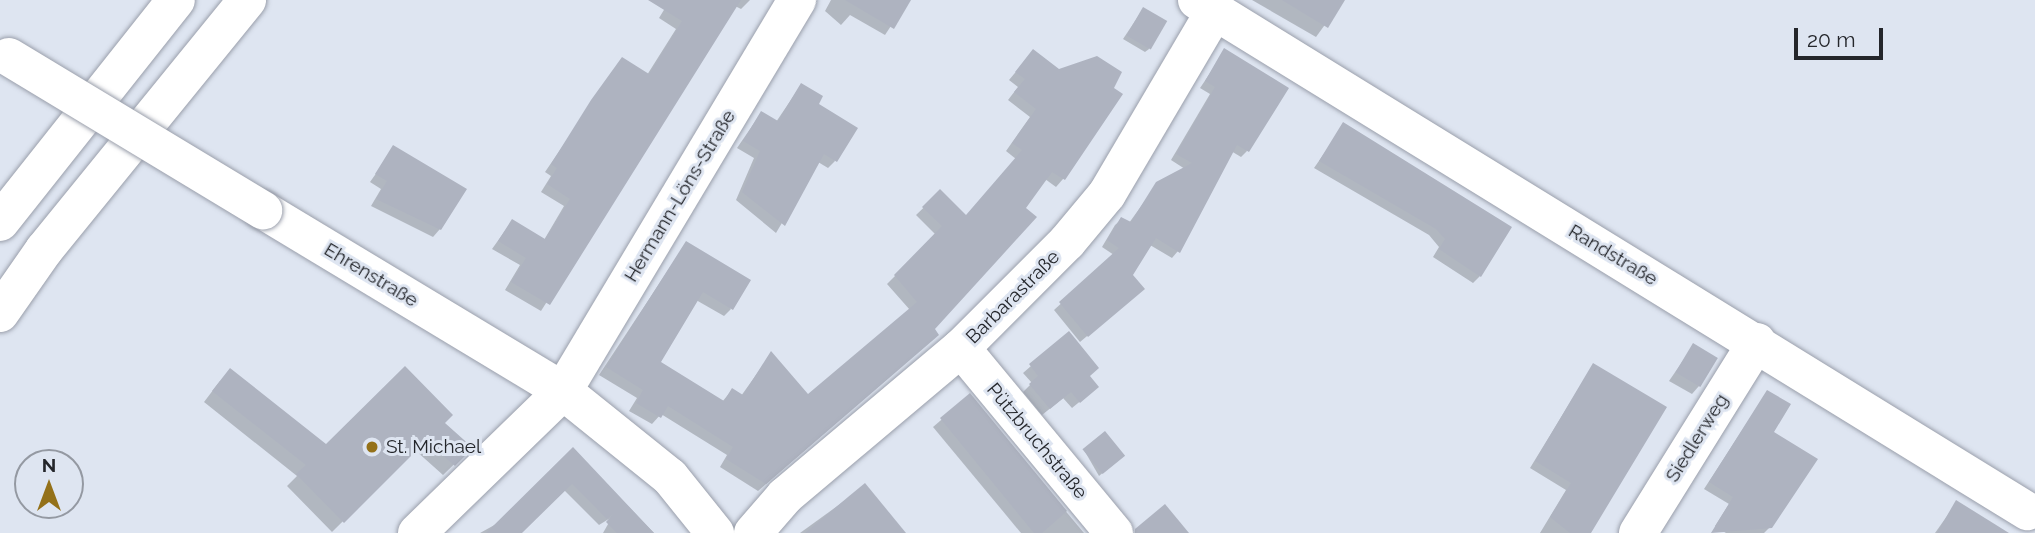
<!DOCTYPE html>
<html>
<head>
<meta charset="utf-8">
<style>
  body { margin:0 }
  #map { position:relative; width:2035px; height:533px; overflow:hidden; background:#dee5f1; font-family:Raleway,sans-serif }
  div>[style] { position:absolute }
  .shadow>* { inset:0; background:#0003 }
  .building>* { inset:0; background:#aeb3c0; transform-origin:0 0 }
  .roads { filter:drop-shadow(0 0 2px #9a9fab) drop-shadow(0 0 2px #9a9fab) }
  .minor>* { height:38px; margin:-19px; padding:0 19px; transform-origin:19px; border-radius:19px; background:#fff }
  .highway>* { height:38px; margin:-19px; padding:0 19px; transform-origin:19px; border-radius:19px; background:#fff }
  .bridges { filter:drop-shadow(0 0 2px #9a9fab) drop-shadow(0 0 2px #9a9fab) }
  .minor-bridge>* { height:38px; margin:-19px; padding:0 19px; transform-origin:19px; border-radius:19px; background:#fff }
  .dots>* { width:19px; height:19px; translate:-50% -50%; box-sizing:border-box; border:4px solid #dee5f1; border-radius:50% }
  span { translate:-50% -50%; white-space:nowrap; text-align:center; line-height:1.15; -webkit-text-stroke:6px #dee5f1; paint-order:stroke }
  .street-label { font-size:19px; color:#24262b }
  .poi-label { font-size:19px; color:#24262b }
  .left { translate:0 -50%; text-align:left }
  .north { position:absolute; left:14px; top:449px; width:70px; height:70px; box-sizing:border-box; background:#dee5f1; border:2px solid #9499a2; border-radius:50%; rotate:0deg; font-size:19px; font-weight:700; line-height:28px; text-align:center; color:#24262b }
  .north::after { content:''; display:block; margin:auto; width:24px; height:32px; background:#947119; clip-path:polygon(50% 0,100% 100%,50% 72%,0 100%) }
  .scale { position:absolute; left:1794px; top:28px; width:89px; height:32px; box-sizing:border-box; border:4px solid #24262b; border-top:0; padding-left:9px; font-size:21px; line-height:24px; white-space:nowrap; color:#24262b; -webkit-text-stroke:5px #dee5f1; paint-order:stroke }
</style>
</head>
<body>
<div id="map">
  <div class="shadow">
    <div style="clip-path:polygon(670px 0,750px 0,741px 9px,735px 6px,541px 311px,505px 290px,520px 265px,492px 249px,512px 221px,544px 240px,564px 206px,541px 192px,551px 176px,545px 172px,622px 59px,647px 75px,676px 29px,659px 18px)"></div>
    <div style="clip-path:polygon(831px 0,908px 0,885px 35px,850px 15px,841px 25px,825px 11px)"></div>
    <div style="clip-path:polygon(1252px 0,1343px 0,1316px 37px)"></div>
    <div style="clip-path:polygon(1143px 9px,1149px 49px,1145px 52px,1123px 39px)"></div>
    <div style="clip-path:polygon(1033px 51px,1059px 71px,1120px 94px,1063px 179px,1056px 187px,1045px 179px,1023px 208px,1035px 217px,932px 329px,929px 342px,758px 491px,720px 467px,727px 455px,661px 414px,652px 424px,629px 411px,637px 398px,599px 375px,686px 243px,731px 309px,724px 316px,696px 300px,659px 362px,722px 402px,732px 390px,741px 396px,771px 354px,808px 397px,910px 310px,887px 284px,936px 235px,916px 215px,940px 192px,966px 217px,1016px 159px,1006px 151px,1030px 117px,1008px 100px,1018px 87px,1009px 80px)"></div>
    <div style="clip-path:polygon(1225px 51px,1247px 151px,1241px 157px,1231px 151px,1178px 251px,1172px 258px,1150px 245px,1131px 275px,1136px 295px,1080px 342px,1054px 310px,1114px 255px,1102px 247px,1115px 225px,1122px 219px,1129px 223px,1157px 184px,1185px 169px,1171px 160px,1210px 94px,1200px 88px)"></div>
    <div style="clip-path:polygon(801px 85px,816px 105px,835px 161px,828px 168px,818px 162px,776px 233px,736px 200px,754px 158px,737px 148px,761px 113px,776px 122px)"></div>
    <div style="clip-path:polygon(1344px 125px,1480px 276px,1473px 283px,1433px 257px,1439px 247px,1429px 235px,1314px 168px)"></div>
    <div style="clip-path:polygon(394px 148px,440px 229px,433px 237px,371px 206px,381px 189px,370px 182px)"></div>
    <div style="clip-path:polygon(1069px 333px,1089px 394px,1072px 408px,1063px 398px,1042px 415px,1023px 392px,1032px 383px,1023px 373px)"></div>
    <div style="clip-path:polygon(1693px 346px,1699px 386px,1692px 394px,1669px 381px)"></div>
    <div style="clip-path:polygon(1593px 365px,1588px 533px,1540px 533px,1566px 490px,1530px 468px)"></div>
    <div style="clip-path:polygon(220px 381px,327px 446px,442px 423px,471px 448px,443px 475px,415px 450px,332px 532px,287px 486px,297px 476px,204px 402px)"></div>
    <div style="clip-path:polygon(1767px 392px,1771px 526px,1764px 533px,1726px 533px,1715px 526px,1729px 504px,1704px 489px)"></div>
    <div style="clip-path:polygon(969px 396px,1084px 533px,1021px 533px,933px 427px)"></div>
    <div style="clip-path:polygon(573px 449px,654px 533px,603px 533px,612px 517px,599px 525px,564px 490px,520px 533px,480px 533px,498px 523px)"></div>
    <div style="clip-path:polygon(1084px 450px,1119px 459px,1099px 476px)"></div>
    <div style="clip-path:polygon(865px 486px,900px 533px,800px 533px)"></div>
    <div style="clip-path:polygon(1957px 502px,1994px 533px,1935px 533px)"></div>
  </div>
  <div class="building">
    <div style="clip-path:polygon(648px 0,741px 0,550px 305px,511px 282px,526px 258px,498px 241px,512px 219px,545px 239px,570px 199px,547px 184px,557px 168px,551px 164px,591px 100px,622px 57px,649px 74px,682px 21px)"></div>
    <div style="clip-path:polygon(845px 0,911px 0,894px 29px)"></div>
    <div style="clip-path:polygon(1282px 0,1345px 0,1328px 28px)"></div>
    <div style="left:1143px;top:7px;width:28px;height:33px;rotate:30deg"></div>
    <div style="clip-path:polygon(1224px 48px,1289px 88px,1249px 152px,1237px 145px,1180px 253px,1156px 238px,1133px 275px,1145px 289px,1088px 337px,1059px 302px,1119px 248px,1107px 240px,1121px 217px,1131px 222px,1156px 182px,1192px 163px,1176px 154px,1215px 87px,1205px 81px)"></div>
    <div style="clip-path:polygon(1033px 49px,1059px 69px,1097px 56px,1122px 72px,1114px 88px,1123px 94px,1065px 180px,1052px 172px,1026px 208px,1037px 217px,935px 329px,939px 335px,766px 484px,726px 459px,733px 447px,668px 406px,661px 418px,636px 403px,643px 390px,606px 367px,686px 241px,751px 280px,733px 310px,703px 292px,661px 362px,724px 401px,732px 388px,743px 395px,771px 351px,808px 394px,917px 302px,894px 275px,942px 226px,922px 207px,940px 189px,966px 215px,1022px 150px,1012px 143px,1036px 109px,1014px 92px,1025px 79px,1015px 72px)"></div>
    <div style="clip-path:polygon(801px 83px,823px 96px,819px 104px,858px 128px,837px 162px,824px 154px,785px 226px,742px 192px,760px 151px,743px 141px,761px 111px,778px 121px)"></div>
    <div style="clip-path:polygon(1343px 122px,1512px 227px,1481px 277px,1439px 249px,1445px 239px,1436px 229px,1319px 161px)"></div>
    <div style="clip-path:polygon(393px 145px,467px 189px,441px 230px,376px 199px,387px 181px,375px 174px)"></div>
    <div style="clip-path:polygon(1069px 331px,1099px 368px,1090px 376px,1099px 387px,1080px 403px,1071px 392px,1050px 409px,1029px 384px,1038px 376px,1029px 364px)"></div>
    <div style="left:1693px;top:343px;width:29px;height:34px;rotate:31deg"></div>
    <div style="clip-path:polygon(1593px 363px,1667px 407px,1591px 533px,1570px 533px,1550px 517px,1571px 483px,1535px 461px)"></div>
    <div style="clip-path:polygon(405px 366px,453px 415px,445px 423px,473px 448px,455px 466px,426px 441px,344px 523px,296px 474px,306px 465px,212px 391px,230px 368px,326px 444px)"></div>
    <div style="clip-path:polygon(1767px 390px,1791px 404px,1774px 432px,1818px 459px,1772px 528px,1711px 533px,1733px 497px,1709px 482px)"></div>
    <div style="clip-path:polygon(970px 393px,1067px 511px,1042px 533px,1034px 533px,940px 418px)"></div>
    <div style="left:1105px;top:431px;width:32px;height:29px;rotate:51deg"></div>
    <div style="clip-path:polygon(573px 447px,654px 533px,617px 533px,606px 522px,613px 514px,607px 519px,572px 484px,522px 533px,486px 533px)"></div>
    <div style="clip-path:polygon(865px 483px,906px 533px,805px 533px,848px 497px)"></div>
    <div style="clip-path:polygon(1956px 500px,2009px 533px,1937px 533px)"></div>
    <div style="clip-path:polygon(1165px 504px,1189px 533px,1135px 533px,1135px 529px)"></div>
  </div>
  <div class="roads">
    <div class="minor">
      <div style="left:1197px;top:0;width:975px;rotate:31.62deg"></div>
      <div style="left:263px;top:210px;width:350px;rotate:31.1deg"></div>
      <div style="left:563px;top:391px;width:137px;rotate:38.8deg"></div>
      <div style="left:670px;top:477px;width:72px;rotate:51.2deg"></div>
      <div style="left:961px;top:348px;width:240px;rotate:50.4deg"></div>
      <div style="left:417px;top:533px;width:204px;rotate:-44.2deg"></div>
      <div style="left:563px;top:391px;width:456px;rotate:-59.1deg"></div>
      <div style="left:753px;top:533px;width:49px;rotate:-49.1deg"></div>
      <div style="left:785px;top:496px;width:230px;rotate:-40.1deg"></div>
      <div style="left:961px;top:348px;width:150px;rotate:-45deg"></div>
      <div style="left:1067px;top:242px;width:62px;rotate:-50.2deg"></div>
      <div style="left:1107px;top:194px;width:212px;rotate:-59.5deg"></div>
      <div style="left:1638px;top:533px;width:225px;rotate:-58.1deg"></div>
    </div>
    <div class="highway">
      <div style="left:0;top:222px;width:283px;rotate:-51.6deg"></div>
      <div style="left:0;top:313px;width:77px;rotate:-55.1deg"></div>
      <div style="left:44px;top:250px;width:322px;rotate:-50.9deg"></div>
    </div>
  </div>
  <div class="bridges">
    <div class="minor-bridge">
      <div style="left:9px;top:57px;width:297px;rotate:31.1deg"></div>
    </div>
  </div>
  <div class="dots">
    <div style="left:372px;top:447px;background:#947119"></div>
  </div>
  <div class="street-label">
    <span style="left:680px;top:196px;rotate:-59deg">Hermann-Löns-Straße</span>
    <span style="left:1613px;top:255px;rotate:31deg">Randstraße</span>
    <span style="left:371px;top:275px;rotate:31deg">Ehrenstraße</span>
    <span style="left:1013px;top:297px;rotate:-45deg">Barbarastraße</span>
    <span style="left:1697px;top:438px;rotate:-58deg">Siedlerweg</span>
    <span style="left:1037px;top:441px;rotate:50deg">Pützbruchstraße</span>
  </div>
  <div class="poi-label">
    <span class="left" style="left:386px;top:447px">St. Michael</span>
  </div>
  <div class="north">N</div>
  <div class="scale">20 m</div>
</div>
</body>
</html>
